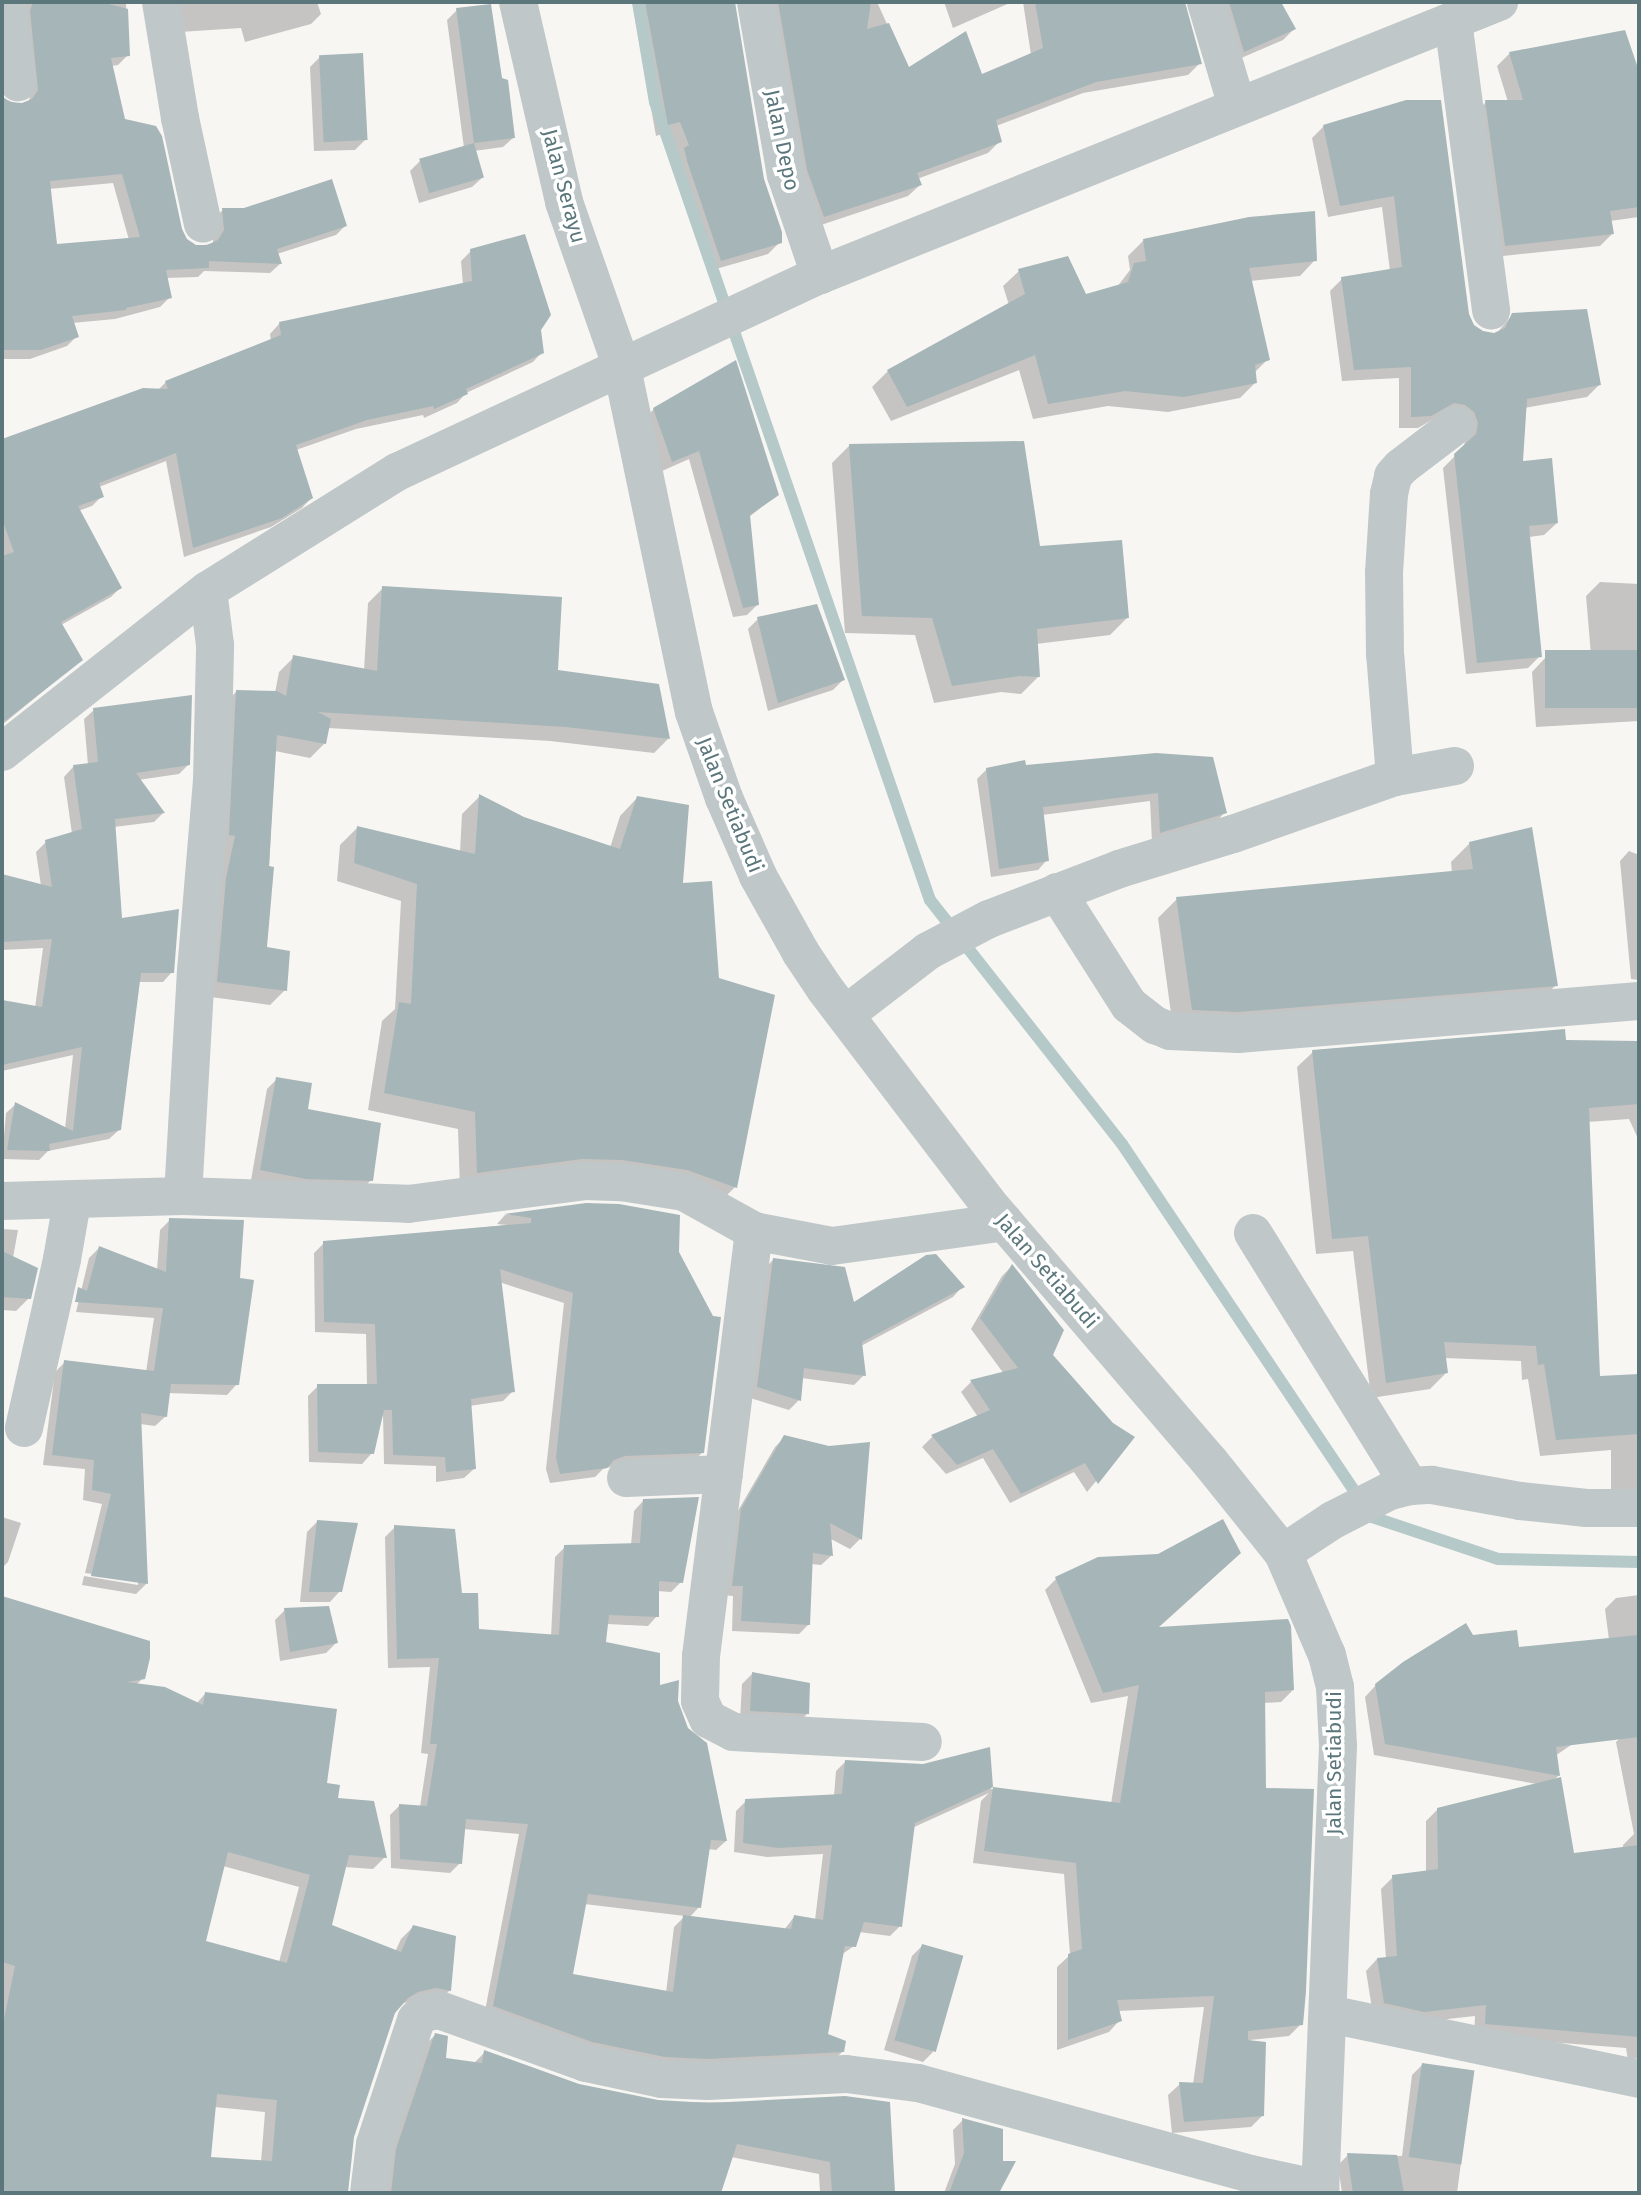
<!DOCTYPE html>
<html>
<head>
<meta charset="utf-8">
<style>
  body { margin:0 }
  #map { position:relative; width:1641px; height:2195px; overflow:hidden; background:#f7f6f3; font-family:"Fira Sans",sans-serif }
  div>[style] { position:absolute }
  .shadow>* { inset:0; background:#0003 }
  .stream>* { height:12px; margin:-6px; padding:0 6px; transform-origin:6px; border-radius:6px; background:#b5c9c9 }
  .building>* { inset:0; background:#a6b5b7; transform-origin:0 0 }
  .minor>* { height:38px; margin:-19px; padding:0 19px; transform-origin:19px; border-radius:19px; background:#bfc7c8 }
  .tertiary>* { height:38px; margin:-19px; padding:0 19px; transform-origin:19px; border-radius:19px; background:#bfc7c8 }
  span { translate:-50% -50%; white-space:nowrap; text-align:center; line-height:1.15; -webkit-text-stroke:7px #fff; paint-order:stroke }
  .street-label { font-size:21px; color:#5b777c }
  .frame { position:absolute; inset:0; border:4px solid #5b777c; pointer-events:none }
</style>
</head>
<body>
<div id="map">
  <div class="shadow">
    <div style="clip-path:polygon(evenodd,16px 2px,126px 2px,128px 55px,118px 65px,111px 66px,123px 121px,186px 240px,195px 246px,213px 244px,213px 219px,223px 210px,346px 225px,336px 235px,277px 254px,280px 264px,270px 273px,204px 271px,198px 277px,166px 278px,170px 297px,160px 307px,115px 319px,72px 323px,77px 336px,67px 346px,30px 359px,4px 359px,2px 364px,2px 98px,21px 105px,29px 101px,31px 90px,16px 2px,113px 183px,129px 240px,56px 246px,49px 189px,113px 183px)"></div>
    <div style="clip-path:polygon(178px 2px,317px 2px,321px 14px,311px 24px,245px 42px,241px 28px,180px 32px)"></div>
    <div style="clip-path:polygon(632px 2px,733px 2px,763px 179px,780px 242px,768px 254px,709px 271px,676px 173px,673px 161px,677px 157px,668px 132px,656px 136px)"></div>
    <div style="clip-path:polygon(763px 2px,877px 2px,908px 70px,981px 77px,1031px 55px,1023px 2px,1183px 2px,1200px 63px,1188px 75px,1083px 93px,996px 126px,1000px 141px,988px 153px,917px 179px,920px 185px,908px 196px,812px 228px)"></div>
    <div style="clip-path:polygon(944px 2px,1012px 2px,953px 28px)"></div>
    <div style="clip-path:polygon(1212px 2px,1279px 2px,1294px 29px,1283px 40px,1232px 62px)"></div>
    <div style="clip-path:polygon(457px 10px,500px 80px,514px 137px,503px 147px,474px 151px,483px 177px,472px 187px,419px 203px,410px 171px,420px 161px,464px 148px,447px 20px)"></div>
    <div style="clip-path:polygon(1624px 32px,1639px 77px,1639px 217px,1610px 221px,1612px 234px,1600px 246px,1493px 257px,1474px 114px,1486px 102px,1508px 102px,1497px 66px,1509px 54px)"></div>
    <div style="clip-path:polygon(320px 57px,365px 140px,355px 150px,314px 151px,310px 67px)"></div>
    <div style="clip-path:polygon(1406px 102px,1472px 325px,1483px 333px,1497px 333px,1513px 314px,1599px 385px,1587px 397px,1524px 408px,1521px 463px,1557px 523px,1544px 535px,1529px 537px,1540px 656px,1528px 668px,1466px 674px,1443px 468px,1464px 447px,1466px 434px,1440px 415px,1418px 428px,1399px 428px,1399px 378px,1342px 381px,1330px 291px,1342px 279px,1390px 271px,1382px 207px,1328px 217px,1312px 138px,1324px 126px)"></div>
    <div style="clip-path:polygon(1144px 240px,1315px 260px,1300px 276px,1250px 281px,1268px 359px,1254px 373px,1256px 382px,1240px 398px,1168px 412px,1108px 406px,1033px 419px,1019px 370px,891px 421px,872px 387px,888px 371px,1009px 305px,1003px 286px,1019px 271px,1085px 297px,1117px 287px,1130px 270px,1128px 256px)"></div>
    <div style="clip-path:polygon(471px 251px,539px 329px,542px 352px,533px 362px,466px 393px,457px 403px,424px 418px,423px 415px,356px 429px,296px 450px,311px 498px,302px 508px,271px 527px,184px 557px,166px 461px,99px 487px,102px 496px,92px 506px,78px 511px,120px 588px,111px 597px,61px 625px,81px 660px,2px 725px,2px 441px,144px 390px,158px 390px,166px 382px,271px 341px,270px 334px,279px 324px,463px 285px,461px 261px)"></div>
    <div style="clip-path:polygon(654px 409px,777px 495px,749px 517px,758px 604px,747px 615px,733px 617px,689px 459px,662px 471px,644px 419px)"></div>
    <div style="clip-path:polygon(850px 445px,1038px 548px,1127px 618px,1110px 635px,1036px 644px,1039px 676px,1021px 694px,1001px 692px,934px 703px,915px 635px,845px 633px,832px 463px)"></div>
    <div style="clip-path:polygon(1600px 582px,1639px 584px,1639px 721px,1536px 727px,1532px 672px,1546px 657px,1591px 655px,1586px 596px)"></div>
    <div style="clip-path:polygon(383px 588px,556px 672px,668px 739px,654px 753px,550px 741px,328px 728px,325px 743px,310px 758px,275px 751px,265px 948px,285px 990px,270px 1005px,203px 996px,222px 706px,237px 691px,275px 693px,279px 672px,294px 657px,364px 670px,368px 603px)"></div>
    <div style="clip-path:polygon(758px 619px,843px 680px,833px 690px,768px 711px,748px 629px)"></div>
    <div style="clip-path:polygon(94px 710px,189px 764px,179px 774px,138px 780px,163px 813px,154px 822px,114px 827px,121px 920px,172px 972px,163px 982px,138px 982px,119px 1130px,109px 1139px,48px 1151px,39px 1160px,2px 1159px,6px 1113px,16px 1104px,65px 1129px,73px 1055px,2px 1071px,2px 1002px,35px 1008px,43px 948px,2px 950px,2px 876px,41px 886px,36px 852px,46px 842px,72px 834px,64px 777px,73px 767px,88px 765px,84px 719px)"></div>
    <div style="clip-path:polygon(1156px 755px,1225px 812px,1216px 822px,1152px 842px,1150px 801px,1042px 815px,1047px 860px,1038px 870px,991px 877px,977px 779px,987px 769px)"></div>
    <div style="clip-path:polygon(479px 797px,523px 819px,610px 848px,620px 816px,637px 798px,681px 885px,735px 1187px,718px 1204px,460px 1190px,458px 1129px,368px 1110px,382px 1021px,395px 1009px,401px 901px,337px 881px,340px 845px,357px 828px,460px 852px,462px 814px)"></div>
    <div style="clip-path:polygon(1470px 843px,1556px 985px,1537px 1004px,1173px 1028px,1158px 918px,1177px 899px,1452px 873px,1451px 862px)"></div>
    <div style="clip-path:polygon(1629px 851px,1639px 855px,1639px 980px,1631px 979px,1620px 861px)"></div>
    <div style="clip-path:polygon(1565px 1042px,1639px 1043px,1639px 1141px,1629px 1119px,1587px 1122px,1599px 1378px,1639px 1376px,1639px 1503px,1611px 1502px,1611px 1450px,1540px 1456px,1528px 1379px,1522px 1380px,1521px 1361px,1444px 1358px,1446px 1373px,1430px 1389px,1371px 1398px,1353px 1251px,1316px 1254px,1297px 1067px,1313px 1052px)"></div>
    <div style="clip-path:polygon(277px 1079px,371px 1180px,361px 1190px,251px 1180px,267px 1089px)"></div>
    <div style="clip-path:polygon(586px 1205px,677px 1252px,703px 1452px,692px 1462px,614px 1466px,603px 1469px,595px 1477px,550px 1483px,546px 1469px,564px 1303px,499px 1282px,513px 1391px,503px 1401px,469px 1406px,475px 1468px,464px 1478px,436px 1482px,436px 1466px,384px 1464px,383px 1414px,372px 1453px,362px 1464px,309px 1462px,308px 1396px,318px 1386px,367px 1386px,366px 1334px,315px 1332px,314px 1253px,324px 1243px,507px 1225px,497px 1224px,505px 1215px)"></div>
    <div style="clip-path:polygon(170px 1220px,238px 1279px,237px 1384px,227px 1395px,168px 1393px,166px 1416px,155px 1426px,140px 1424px,146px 1584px,136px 1594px,82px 1585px,84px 1576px,138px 1585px,138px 1581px,85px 1573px,102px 1504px,83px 1500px,85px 1469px,43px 1465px,55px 1372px,65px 1362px,146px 1372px,154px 1318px,76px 1312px,89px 1258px,99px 1248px,157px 1270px,160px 1230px)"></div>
    <div style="clip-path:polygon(2px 1229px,18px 1230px,13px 1258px,29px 1298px,16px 1311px,2px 1310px)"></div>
    <div style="clip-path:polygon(773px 1260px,853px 1305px,962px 1287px,953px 1297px,861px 1346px,864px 1375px,854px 1385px,801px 1378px,799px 1400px,789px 1410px,747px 1397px,763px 1270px)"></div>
    <div style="clip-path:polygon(1011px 1267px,1051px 1355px,1112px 1424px,1132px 1438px,1087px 1492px,1074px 1472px,1010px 1503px,983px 1458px,946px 1474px,922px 1447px,932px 1437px,978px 1417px,961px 1392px,971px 1382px,1004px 1374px,971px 1329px,1002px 1276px)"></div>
    <div style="clip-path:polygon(785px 1437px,828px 1447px,868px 1444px,860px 1539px,850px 1549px,829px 1538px,831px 1556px,821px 1565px,811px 1564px,809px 1624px,799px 1634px,732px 1631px,733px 1596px,723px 1595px,732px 1521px,775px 1447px)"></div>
    <div style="clip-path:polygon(evenodd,643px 1501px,681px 1582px,671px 1592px,657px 1591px,657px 1616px,648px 1626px,607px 1624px,604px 1644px,676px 1701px,726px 1841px,716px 1850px,708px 1849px,699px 1907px,689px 1918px,784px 1930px,794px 1917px,815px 1920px,823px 1854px,767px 1857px,734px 1852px,736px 1811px,746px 1801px,834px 1796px,836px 1771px,845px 1762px,923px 1766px,988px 1749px,991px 1789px,1111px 1804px,1128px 1696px,1091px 1703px,1045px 1590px,1056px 1579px,1156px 1629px,1293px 1690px,1281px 1702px,1264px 1703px,1264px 1789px,1301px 2024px,1289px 2036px,1250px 2040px,1263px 2115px,1251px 2127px,1172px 2133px,1168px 2095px,1180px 2084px,1193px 2084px,1204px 2007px,1118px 2011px,1120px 2020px,1109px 2032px,1057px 2050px,1057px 1967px,1070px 1955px,1064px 1874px,973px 1863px,981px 1801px,989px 1793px,912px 1828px,900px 1926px,890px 1936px,859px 1932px,854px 1946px,841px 1955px,826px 2036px,843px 2051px,833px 2061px,654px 2066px,484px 2016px,519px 1834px,463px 1829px,460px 1863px,450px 1873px,391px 1868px,390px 1815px,400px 1805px,420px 1807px,428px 1754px,421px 1753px,430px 1667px,388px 1668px,385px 1537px,395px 1527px,460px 1595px,477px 1630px,551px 1636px,555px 1557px,565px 1547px,631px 1545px,634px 1511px,643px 1501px,584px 1904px,685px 1916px,674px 1927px,666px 1993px,571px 1975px,584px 1904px)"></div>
    <div style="clip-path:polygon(2px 1517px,21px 1523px,8px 1562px,2px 1568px)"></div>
    <div style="clip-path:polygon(317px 1522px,340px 1591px,330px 1602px,300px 1602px,307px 1532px)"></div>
    <div style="clip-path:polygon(1639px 1595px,1639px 1692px,1568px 1702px,1571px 1745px,1555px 1756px,1559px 1775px,1554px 1780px,1572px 1855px,1623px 1849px,1623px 1845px,1634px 1834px,1616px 1742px,1628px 1731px,1639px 1730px,1639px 1949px,1625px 1953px,1628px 1970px,1639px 1969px,1639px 2058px,1628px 2060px,1626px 2048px,1474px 2036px,1475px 2016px,1412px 2023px,1373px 2015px,1366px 1971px,1377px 1959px,1386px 1959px,1381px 1889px,1393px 1877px,1426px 1873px,1426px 1821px,1438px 1809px,1537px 1784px,1374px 1755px,1365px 1697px,1376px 1685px,1472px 1637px,1517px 1649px,1609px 1640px,1605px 1609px,1616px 1598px)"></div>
    <div style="clip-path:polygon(evenodd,2px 1598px,148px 1642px,143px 1678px,136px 1685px,196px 1704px,205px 1694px,325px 1784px,385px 1857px,373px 1869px,344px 1867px,330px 1926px,395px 1952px,401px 1939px,413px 1927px,450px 1990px,437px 2003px,422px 2000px,404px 2003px,394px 2012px,352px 2141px,346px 2193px,2px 2193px,2px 2135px,21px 2135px,22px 2101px,2px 2101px,2px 1598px,223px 1866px,299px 1887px,279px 1962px,204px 1942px,223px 1866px,2px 1598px,214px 2107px,265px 2112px,261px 2162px,209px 2159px,214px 2107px)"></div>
    <div style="clip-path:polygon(285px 1610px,336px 1643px,326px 1653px,280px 1661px,275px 1620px)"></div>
    <div style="clip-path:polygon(752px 1674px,808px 1713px,798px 1723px,740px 1720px,742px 1684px)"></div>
    <div style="clip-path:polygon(922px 1946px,933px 2052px,923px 2062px,884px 2050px,912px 1956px)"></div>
    <div style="clip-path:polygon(435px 2035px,444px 2060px,473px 2064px,485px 2052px,578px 2085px,657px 2102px,888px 2103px,893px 2193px,820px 2193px,819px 2174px,731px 2157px,719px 2193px,621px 2193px,624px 2159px,594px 2156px,587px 2193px,380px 2193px,423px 2047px)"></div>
    <div style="clip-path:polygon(1422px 2065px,1473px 2072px,1457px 2193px,1342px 2193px,1338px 2165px,1348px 2155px,1402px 2156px,1412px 2075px)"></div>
    <div style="clip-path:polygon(963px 2120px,1001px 2162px,1014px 2163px,997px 2193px,944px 2193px,955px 2164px,953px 2130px)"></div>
  </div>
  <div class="stream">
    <div style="left:638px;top:2px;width:101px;rotate:80.4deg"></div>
    <div style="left:655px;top:102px;width:844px;rotate:70.99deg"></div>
    <div style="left:930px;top:900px;width:310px;rotate:51.8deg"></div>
    <div style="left:1122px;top:1144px;width:449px;rotate:56.2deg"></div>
    <div style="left:1372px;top:1517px;width:133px;rotate:18.4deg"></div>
    <div style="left:1498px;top:1559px;width:141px;rotate:1.2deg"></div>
  </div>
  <div class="building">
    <div style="clip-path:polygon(evenodd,33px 2px,101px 2px,128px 9px,130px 56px,111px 58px,125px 119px,156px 126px,162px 136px,182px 229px,187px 239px,196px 245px,207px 245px,218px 240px,224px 230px,222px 208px,244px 208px,332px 179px,347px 226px,277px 249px,282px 264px,209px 261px,209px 268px,166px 270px,172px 298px,126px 308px,126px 310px,72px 316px,79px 337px,41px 350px,2px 350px,2px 96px,10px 102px,22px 103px,32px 99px,38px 90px,30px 11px,33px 2px,122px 174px,140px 237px,57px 244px,50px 181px,122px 174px)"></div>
    <div style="clip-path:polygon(645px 2px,735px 2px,764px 179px,782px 232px,782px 243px,721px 261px,687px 161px,684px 148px,689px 145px,680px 122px,668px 125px)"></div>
    <div style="clip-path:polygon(778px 2px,871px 2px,867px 29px,889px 23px,909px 67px,966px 31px,982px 74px,1043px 48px,1035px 2px,1185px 2px,1202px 64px,1096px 82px,996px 120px,1002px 142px,917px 173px,922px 185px,824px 217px,807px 170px)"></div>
    <div style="clip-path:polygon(1229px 2px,1281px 2px,1296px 29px,1244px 52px)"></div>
    <div style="clip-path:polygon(491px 4px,502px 78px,508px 80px,515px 138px,474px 143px,456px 8px)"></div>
    <div style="clip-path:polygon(1625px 30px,1639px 71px,1639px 207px,1610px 211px,1614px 234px,1505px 246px,1485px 100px,1523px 100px,1509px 52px)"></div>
    <div style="left:363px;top:53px;width:87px;height:44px;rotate:87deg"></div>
    <div style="clip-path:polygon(1406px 100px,1441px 100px,1469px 314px,1474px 325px,1483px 331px,1494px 333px,1505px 328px,1512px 313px,1587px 309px,1601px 385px,1527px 399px,1523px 461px,1552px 458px,1558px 523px,1529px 526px,1542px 657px,1477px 663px,1454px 454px,1476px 434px,1478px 423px,1474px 412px,1465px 405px,1454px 403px,1431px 416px,1411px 417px,1411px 367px,1354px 370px,1341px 277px,1402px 267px,1394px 196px,1340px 206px,1323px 125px)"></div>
    <div style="left:474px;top:143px;width:36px;height:57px;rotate:74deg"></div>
    <div style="clip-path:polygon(1315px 211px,1317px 261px,1249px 268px,1270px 360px,1255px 365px,1257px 383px,1184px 397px,1125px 391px,1048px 404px,1035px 355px,907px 407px,887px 370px,1025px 294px,1018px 269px,1068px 256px,1086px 294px,1128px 282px,1134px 263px,1146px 261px,1143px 239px,1249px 217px)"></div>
    <div style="clip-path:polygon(525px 234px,551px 315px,541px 330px,544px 353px,466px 389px,468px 394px,434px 409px,433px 406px,367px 420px,296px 445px,313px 498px,282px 518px,193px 548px,176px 453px,99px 483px,104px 497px,78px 506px,122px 588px,61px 622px,83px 660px,5px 721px,2px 716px,2px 556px,14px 552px,2px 519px,2px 439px,143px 388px,168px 389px,165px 381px,281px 335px,279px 322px,472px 281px,470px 249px)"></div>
    <div style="clip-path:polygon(736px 360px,779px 495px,750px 515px,759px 605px,743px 608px,699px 451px,672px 462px,653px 408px)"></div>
    <div style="clip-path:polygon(1024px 441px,1040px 546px,1122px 540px,1129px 618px,1037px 629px,1040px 677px,1019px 676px,952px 686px,932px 618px,862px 616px,849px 444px)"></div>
    <div style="clip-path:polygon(382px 586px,562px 597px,558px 670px,659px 684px,670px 739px,566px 727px,318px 712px,331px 719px,326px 744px,277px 735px,269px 866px,274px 867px,267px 947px,290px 951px,287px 991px,217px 982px,226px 878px,235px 836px,229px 835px,236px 690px,277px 691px,286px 696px,293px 655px,377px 671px)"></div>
    <div style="clip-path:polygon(817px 604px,845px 680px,778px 703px,757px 617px)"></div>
    <div style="left:1639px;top:650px;width:58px;height:94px;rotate:90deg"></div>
    <div style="clip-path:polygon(192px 695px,190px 765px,136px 773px,165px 813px,115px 819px,122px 918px,179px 909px,174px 973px,141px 973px,121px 1130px,49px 1144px,50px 1151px,7px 1150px,15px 1102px,73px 1131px,82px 1047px,2px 1065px,2px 1000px,42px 1007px,52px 939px,2px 942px,2px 874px,52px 887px,45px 840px,82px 829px,73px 765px,98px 762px,93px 708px)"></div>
    <div style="clip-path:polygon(1156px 753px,1213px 757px,1227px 813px,1160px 833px,1158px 793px,1043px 807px,1049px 861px,999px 869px,986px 768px,1025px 760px,1026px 765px)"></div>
    <div style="clip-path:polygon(479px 794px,524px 817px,620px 849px,637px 796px,689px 805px,683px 883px,712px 881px,719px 978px,775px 995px,737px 1188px,687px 1170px,622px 1160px,582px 1159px,477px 1173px,475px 1112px,384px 1093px,399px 1002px,411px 1004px,417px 884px,354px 863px,357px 826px,475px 854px)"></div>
    <div style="clip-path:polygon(1532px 827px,1558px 986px,1238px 1012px,1192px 1010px,1176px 897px,1473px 869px,1469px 842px)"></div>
    <div style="clip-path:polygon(1565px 1029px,1566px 1040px,1639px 1041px,1639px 1104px,1589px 1108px,1600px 1376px,1639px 1374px,1639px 1434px,1556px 1440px,1544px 1364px,1538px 1365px,1536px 1346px,1444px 1342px,1448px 1373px,1386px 1383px,1368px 1236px,1332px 1239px,1312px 1050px)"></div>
    <div style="clip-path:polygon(276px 1077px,312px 1083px,308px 1109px,381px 1123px,373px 1181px,306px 1179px,260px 1170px)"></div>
    <div style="clip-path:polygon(586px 1203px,619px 1204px,680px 1215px,679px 1252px,713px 1316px,721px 1317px,704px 1453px,625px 1456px,614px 1460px,607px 1468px,560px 1474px,556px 1458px,573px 1293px,500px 1269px,515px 1392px,471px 1399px,476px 1469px,446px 1472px,445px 1457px,393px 1455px,392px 1410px,384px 1410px,374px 1454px,318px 1452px,317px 1384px,377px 1384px,375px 1324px,324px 1322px,323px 1241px,531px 1223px,531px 1218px,504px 1214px)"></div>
    <div style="clip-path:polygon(169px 1218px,244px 1220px,240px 1278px,254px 1280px,239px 1385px,171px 1384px,167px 1417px,141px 1413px,148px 1584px,91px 1576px,111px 1494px,92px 1490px,94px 1460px,52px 1455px,64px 1360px,154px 1371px,163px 1308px,75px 1302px,78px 1287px,87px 1291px,99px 1246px,166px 1272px)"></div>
    <div style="clip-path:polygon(2px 1251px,38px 1268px,31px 1299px,2px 1297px)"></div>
    <div style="clip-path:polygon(936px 1254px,965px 1287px,862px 1342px,866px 1376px,804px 1368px,801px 1401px,757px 1387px,773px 1258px,845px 1267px,854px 1302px,926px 1255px)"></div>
    <div style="clip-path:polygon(1012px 1264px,1064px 1330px,1053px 1355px,1113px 1423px,1135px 1437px,1098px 1484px,1085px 1463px,1021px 1494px,993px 1449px,957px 1465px,931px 1435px,990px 1410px,970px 1380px,1018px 1368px,980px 1318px)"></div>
    <div style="clip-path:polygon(784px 1435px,829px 1446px,870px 1442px,862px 1540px,830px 1523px,833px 1556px,813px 1553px,810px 1625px,741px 1621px,743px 1586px,732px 1586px,741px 1509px)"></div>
    <div style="clip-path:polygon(699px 1497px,683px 1583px,659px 1581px,659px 1617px,609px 1615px,606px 1642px,660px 1653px,660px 1685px,679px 1680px,678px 1701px,688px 1728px,707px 1743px,727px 1841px,711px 1840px,701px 1908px,588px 1894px,573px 1974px,673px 1992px,683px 1915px,791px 1929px,794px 1915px,823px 1920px,832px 1845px,778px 1848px,743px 1843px,745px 1799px,842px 1794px,845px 1760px,923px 1764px,990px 1747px,993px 1787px,915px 1823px,902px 1927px,864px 1922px,856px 1947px,845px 1946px,828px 2034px,846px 2041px,844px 2052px,708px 2059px,665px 2057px,592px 2042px,493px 2006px,528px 1824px,466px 1819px,462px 1864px,400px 1859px,399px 1804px,427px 1806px,437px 1744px,430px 1744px,439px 1658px,397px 1659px,394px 1525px,455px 1529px,462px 1593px,478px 1593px,479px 1629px,559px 1635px,564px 1545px,640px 1543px,643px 1499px)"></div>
    <div style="clip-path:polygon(1223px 1519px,1241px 1553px,1159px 1627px,1288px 1619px,1291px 1626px,1294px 1690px,1265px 1692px,1266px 1788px,1314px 1789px,1306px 1991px,1303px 2025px,1248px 2031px,1248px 2040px,1266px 2042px,1264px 2116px,1184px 2122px,1179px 2082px,1203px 2083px,1214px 1996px,1117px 2000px,1122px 2021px,1068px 2040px,1068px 1954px,1082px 1949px,1076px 1863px,984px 1851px,993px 1787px,1120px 1803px,1139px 1685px,1103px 1693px,1055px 1577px,1098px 1557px,1158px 1554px)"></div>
    <div style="clip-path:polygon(317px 1520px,358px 1523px,342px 1592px,309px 1592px)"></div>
    <div style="clip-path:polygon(evenodd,2px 1596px,150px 1641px,150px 1658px,145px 1679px,127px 1682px,165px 1687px,203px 1705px,205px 1692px,337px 1709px,327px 1783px,340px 1785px,338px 1798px,374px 1801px,387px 1858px,349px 1855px,332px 1925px,401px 1952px,413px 1925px,456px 1936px,451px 1991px,436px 1988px,418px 1992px,408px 1998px,395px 2013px,354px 2137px,348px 2193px,2px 2193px,2px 2029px,15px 1966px,2px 1962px,2px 1596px,228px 1852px,310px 1875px,287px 1963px,206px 1941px,228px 1852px,2px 1596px,217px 2094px,277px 2100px,272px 2161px,211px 2157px,217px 2094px)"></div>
    <div style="clip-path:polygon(329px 1606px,338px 1643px,290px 1652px,284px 1608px)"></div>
    <div style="clip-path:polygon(1466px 1623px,1473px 1635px,1517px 1630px,1519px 1647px,1639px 1635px,1639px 1737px,1556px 1747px,1560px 1776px,1385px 1744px,1375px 1684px,1403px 1662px)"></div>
    <div style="clip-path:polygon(752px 1672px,810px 1683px,809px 1714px,750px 1711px)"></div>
    <div style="clip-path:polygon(1561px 1777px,1574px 1853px,1639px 1845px,1639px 2037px,1485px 2024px,1486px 2005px,1424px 2012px,1384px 2003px,1377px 1958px,1397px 1956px,1392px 1875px,1438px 1869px,1437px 1808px)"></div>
    <div style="left:922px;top:1944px;width:43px;height:100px;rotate:16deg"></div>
    <div style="clip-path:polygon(435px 2033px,448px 2036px,446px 2058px,482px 2063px,484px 2050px,579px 2084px,658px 2100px,709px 2103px,845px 2096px,890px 2102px,895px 2193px,832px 2193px,830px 2162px,737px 2144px,721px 2193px,391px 2193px,396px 2149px)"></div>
    <div style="left:1422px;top:2063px;width:53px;height:95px;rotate:8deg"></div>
    <div style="clip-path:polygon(962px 2118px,1003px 2129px,1003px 2161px,1016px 2161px,999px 2193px,949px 2193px,964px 2153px)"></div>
    <div style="clip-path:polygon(1347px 2153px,1397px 2155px,1404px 2193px,1353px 2193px)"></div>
  </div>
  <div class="minor">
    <div style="left:7px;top:2px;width:81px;rotate:82.2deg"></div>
    <div style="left:161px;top:2px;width:118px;rotate:80.7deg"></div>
    <div style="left:180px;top:118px;width:108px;rotate:77.8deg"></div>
    <div style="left:756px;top:2px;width:176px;rotate:80.2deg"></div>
    <div style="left:786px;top:175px;width:106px;rotate:71.2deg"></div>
    <div style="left:1206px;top:2px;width:109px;rotate:73.4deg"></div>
    <div style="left:1453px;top:21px;width:292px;rotate:82.5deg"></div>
    <div style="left:1395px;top:777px;width:123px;rotate:-94.6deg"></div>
    <div style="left:1385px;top:654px;width:81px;rotate:-90.7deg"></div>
    <div style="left:1384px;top:573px;width:79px;rotate:-86.4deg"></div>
    <div style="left:1389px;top:494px;width:18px;rotate:-77deg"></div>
    <div style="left:1393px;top:476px;width:12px;rotate:-48deg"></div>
    <div style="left:1401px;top:467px;width:69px;rotate:-37.4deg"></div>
    <div style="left:1057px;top:892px;width:134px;rotate:57.5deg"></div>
    <div style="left:1129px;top:1005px;width:33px;rotate:38deg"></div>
    <div style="left:1155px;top:1025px;width:16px;rotate:22deg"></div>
    <div style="left:1170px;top:1031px;width:68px;rotate:2.5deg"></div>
    <div style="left:1238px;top:1034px;width:402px;rotate:-4.7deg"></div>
    <div style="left:846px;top:1014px;width:103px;rotate:-37.5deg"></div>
    <div style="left:928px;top:951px;width:69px;rotate:-27.7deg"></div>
    <div style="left:989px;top:919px;width:139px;rotate:-21deg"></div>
    <div style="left:1119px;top:869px;width:119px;rotate:-17.1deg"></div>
    <div style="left:1233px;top:834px;width:172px;rotate:-19.4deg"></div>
    <div style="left:1395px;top:777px;width:61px;rotate:-10.4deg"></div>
    <div style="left:183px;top:1196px;width:225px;rotate:-86.7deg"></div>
    <div style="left:196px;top:971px;width:191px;rotate:-85.2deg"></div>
    <div style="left:212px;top:781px;width:136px;rotate:-88.7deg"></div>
    <div style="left:215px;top:645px;width:55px;rotate:-97.3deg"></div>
    <div style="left:2px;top:1201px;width:181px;rotate:-1.6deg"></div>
    <div style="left:183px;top:1196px;width:225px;rotate:2deg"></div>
    <div style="left:408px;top:1204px;width:178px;rotate:-7.4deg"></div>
    <div style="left:585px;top:1181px;width:36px;rotate:2deg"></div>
    <div style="left:621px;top:1182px;width:64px;rotate:9deg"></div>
    <div style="left:684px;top:1192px;width:80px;rotate:29.1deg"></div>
    <div style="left:754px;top:1231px;width:79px;rotate:10.9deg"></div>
    <div style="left:832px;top:1246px;width:174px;rotate:-7.9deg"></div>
    <div style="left:754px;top:1231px;width:428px;rotate:97.1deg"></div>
    <div style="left:701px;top:1656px;width:45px;rotate:91.3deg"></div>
    <div style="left:700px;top:1701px;width:20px;rotate:66deg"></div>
    <div style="left:708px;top:1719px;width:28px;rotate:27deg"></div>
    <div style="left:733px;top:1732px;width:190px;rotate:3deg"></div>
    <div style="left:1253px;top:1233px;width:298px;rotate:58.2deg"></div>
    <div style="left:24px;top:1428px;width:173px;rotate:-77.3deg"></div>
    <div style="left:62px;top:1259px;width:58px;rotate:-80deg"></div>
    <div style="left:626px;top:1478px;width:98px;rotate:-2.3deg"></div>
    <div style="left:1283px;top:1553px;width:60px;rotate:-33.4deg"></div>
    <div style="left:1333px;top:1520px;width:64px;rotate:-27deg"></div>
    <div style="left:1390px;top:1491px;width:21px;rotate:-14deg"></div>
    <div style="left:1410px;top:1486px;width:22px;rotate:-3deg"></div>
    <div style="left:1432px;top:1485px;width:89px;rotate:10.3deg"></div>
    <div style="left:1520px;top:1501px;width:67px;rotate:6deg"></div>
    <div style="left:1587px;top:1508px;width:52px"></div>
    <div style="left:1329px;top:2014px;width:317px;rotate:11.8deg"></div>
    <div style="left:369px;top:2193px;width:49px;rotate:-83deg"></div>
    <div style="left:375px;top:2144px;width:131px;rotate:-71.7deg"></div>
    <div style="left:416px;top:2020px;width:10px;rotate:-45deg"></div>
    <div style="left:423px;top:2013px;width:16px;rotate:-11deg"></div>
    <div style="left:439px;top:2010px;width:156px;rotate:19.8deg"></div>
    <div style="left:586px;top:2063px;width:78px;rotate:11.9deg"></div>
    <div style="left:662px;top:2079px;width:46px;rotate:2.5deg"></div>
    <div style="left:708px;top:2081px;width:138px;rotate:-2.9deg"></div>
    <div style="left:846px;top:2074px;width:73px;rotate:7.1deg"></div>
    <div style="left:918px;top:2083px;width:345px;rotate:15.3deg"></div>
    <div style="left:1251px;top:2174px;width:71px;rotate:12.3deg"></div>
  </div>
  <div class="tertiary">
    <div style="left:518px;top:2px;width:205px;rotate:77deg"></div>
    <div style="left:564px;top:202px;width:176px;rotate:70.7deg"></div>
    <div style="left:622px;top:368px;width:351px;rotate:78.2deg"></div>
    <div style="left:694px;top:712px;width:91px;rotate:70.8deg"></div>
    <div style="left:724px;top:798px;width:85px;rotate:66.4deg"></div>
    <div style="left:758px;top:876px;width:88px;rotate:60.8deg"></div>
    <div style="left:801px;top:953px;width:43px;rotate:56.3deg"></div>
    <div style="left:825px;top:989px;width:268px;rotate:52.7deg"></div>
    <div style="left:987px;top:1202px;width:343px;rotate:49.4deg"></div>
    <div style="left:1210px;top:1462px;width:117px;rotate:51.3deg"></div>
    <div style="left:1283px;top:1553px;width:111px;rotate:66.7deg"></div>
    <div style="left:1327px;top:1655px;width:33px;rotate:76deg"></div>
    <div style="left:1335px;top:1687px;width:59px;rotate:87.1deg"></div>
    <div style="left:1338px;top:1746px;width:447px;rotate:92.3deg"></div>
    <div style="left:2px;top:752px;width:262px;rotate:-38.2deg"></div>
    <div style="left:208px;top:590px;width:223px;rotate:-32deg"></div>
    <div style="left:397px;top:472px;width:467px;rotate:-25deg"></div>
    <div style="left:820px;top:275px;width:732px;rotate:-21.9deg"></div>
  </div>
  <div class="street-label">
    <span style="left:782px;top:140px;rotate:78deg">Jalan Depo</span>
    <span style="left:564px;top:186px;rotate:75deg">Jalan Serayu</span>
    <span style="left:730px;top:805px;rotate:68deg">Jalan Setiabudi</span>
    <span style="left:1047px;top:1271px;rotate:49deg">Jalan Setiabudi</span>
    <span style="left:1334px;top:1763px;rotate:-90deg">Jalan Setiabudi</span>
  </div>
  <div class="frame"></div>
</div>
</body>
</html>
